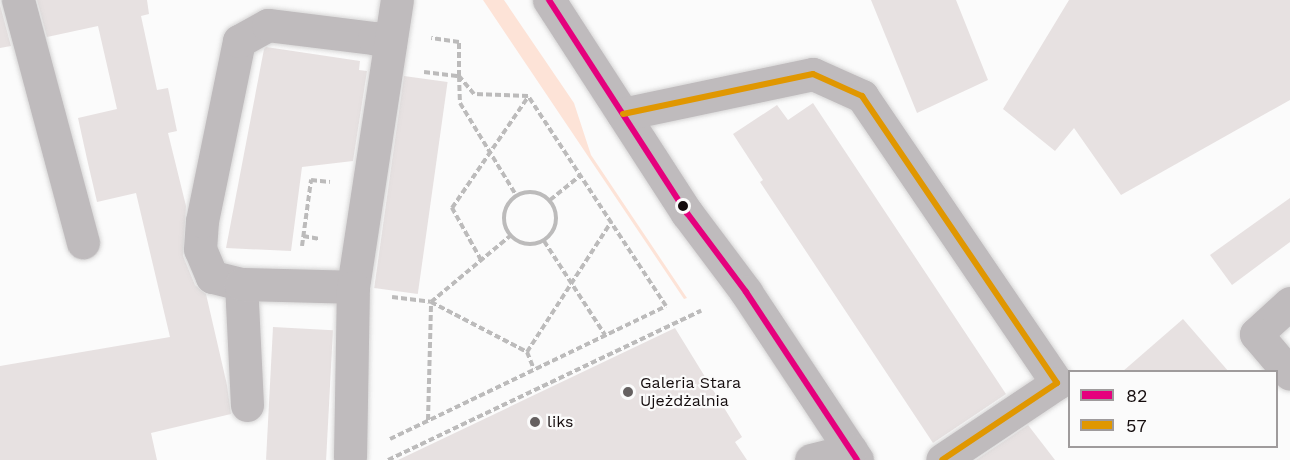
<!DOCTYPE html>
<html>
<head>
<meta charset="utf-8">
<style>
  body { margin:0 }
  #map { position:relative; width:1290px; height:460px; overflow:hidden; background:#fbfbfb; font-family:"Work Sans",sans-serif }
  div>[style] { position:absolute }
  .green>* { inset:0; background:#fde3d7 }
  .building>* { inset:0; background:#e7e1e1; transform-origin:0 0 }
  .path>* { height:4px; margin-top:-2px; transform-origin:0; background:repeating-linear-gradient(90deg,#bcbbbb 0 6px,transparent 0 9px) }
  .path>.ring { margin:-2px; padding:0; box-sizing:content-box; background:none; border:4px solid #bcbbbb; border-radius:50% }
  .roads { filter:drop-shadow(0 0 2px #d6d5d5) drop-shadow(0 0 2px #d6d5d5) }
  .minor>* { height:33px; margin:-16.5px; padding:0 16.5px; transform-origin:16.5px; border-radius:16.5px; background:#bfbbbd }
  .bus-1>* { height:6px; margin:-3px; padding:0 3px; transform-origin:3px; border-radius:3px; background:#e5007d }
  .bus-2>* { height:6px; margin:-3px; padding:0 3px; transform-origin:3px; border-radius:3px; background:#e09701 }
  .dots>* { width:16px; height:16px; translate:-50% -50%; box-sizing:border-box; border:3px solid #fbfbfb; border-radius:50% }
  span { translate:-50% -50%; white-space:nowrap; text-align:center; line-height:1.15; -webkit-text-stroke:4.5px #fbfbfb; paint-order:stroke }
  .poi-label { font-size:16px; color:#140c0d }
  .left { translate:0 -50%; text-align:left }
  .legend { position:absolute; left:1068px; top:370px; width:210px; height:78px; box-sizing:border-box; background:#fbfbfb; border:2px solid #9f9b9c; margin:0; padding:8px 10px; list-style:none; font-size:18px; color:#140c0d }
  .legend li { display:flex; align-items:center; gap:12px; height:30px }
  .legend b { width:30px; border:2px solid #9f9b9c }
</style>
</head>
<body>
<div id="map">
  <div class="green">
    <div style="clip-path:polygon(483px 0,504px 0,574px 103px,591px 155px,687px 298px,684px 299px)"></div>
  </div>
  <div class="building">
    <div style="clip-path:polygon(37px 0,147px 0,149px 14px,141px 16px,157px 90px,168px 88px,177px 131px,168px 133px,186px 206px,183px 256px,195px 285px,206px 294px,227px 385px,231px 414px,151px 433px,157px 460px,0 460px,0 366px,170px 337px,136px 193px,97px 202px,87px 159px,78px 118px,117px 109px,98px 26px,47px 37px)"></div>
    <div style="clip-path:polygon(871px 0,956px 0,988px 80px,917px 113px)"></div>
    <div style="clip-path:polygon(1069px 0,1290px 0,1290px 100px,1121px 195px,1074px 128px,1055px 151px,1003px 109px)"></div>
    <div style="clip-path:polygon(0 5px,11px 46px,0 48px)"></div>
    <div style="clip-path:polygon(266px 47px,360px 61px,359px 70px,367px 71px,353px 161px,302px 167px,291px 251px,226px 248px,264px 49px)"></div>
    <div style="left:404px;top:76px;width:44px;height:214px;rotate:8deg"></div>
    <div style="clip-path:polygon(813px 103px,1006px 394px,933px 443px,760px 182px,763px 180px,733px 134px,777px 105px,788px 120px)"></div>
    <div style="clip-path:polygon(1290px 198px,1290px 242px,1232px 285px,1210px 255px)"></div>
    <div style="clip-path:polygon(1183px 319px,1229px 372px,1122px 372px)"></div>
    <div style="left:273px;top:327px;width:60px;height:133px;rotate:3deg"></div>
    <div style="clip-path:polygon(675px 328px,742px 437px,735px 442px,747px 460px,398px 460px)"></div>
    <div style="clip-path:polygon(1028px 425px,1055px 460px,976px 460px)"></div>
  </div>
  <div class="path">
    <div style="left:424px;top:72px;width:35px;rotate:7deg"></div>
    <div style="left:459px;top:76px;width:27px;rotate:88deg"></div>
    <div style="left:460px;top:103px;width:108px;rotate:58.7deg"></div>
    <div class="ring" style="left:504px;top:192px;width:48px;height:48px"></div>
    <div style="left:550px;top:200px;width:40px;rotate:-39deg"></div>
    <div style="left:303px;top:236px;width:17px;rotate:10deg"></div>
    <div style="left:544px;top:241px;width:112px;rotate:57deg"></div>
    <div style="left:302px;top:246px;width:67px;rotate:-82.2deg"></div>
    <div style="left:311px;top:180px;width:19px;rotate:6deg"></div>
    <div style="left:481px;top:260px;width:60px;rotate:-119.1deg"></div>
    <div style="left:452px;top:208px;width:135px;rotate:-55.6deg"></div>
    <div style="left:392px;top:297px;width:39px;rotate:7deg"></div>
    <div style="left:431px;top:302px;width:108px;rotate:27.5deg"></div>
    <div style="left:527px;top:352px;width:155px;rotate:-57.1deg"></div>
    <div style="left:527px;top:352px;width:18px;rotate:68deg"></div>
    <div style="left:428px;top:420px;width:118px;rotate:-88.5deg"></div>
    <div style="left:431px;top:302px;width:103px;rotate:-39.9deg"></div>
    <div style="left:390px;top:439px;width:306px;rotate:-25.7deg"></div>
    <div style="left:666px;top:306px;width:251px;rotate:-123.3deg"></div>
    <div style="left:528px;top:96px;width:54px;rotate:-177.9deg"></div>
    <div style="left:474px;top:94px;width:23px;rotate:-130deg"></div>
    <div style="left:459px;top:76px;width:34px;rotate:-90deg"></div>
    <div style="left:459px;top:42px;width:28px;rotate:-172deg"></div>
    <div style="left:388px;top:460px;width:347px;rotate:-25.5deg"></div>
  </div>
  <div class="roads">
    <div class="minor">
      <div style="left:18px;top:0;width:251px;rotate:75deg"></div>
      <div style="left:549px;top:0;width:254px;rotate:57.1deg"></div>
      <div style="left:687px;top:213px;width:99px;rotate:53.2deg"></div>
      <div style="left:746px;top:292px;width:201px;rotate:56.5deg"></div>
      <div style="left:623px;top:114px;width:194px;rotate:-11.9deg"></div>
      <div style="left:813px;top:74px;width:54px;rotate:24.2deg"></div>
      <div style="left:862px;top:96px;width:347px;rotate:55.8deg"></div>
      <div style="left:1057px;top:383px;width:138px;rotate:146.2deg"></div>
      <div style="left:241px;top:284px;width:30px;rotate:-166deg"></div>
      <div style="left:212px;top:277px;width:30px;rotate:-113deg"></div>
      <div style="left:200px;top:249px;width:28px;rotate:-86deg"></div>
      <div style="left:202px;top:221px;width:184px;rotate:-78.4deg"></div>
      <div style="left:239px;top:41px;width:33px;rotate:-29deg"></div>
      <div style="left:268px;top:25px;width:107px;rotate:7deg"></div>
      <div style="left:374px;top:38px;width:17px;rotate:21deg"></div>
      <div style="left:1290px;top:303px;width:46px;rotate:137.6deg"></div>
      <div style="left:1256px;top:334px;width:52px;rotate:49.6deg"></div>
      <div style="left:247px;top:405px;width:121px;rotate:-92.8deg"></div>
      <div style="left:241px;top:284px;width:112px;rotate:1.5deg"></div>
      <div style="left:353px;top:287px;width:290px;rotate:-81.3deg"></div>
      <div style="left:350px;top:457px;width:170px;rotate:-89deg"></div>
      <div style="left:811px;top:460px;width:41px;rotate:-14deg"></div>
    </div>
  </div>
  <div class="bus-1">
    <div style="left:549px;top:0;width:254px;rotate:57.1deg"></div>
    <div style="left:687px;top:213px;width:99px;rotate:53.2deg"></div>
    <div style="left:746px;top:292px;width:201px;rotate:56.5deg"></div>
  </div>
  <div class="bus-2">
    <div style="left:623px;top:114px;width:194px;rotate:-11.9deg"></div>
    <div style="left:813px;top:74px;width:54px;rotate:24.2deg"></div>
    <div style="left:862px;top:96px;width:347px;rotate:55.8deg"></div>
    <div style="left:1057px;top:383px;width:138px;rotate:146.2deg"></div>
  </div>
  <div class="dots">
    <div style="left:683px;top:206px;background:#140c0d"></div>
    <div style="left:628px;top:392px;background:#656060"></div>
    <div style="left:535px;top:422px;background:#656060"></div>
  </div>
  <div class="poi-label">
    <span class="left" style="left:640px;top:392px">Galeria Stara<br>Ujeżdżalnia</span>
    <span class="left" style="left:547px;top:422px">liks</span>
  </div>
  <ul class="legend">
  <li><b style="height:8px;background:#e5007d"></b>82</li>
  <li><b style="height:8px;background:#e09701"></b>57</li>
  </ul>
</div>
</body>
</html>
